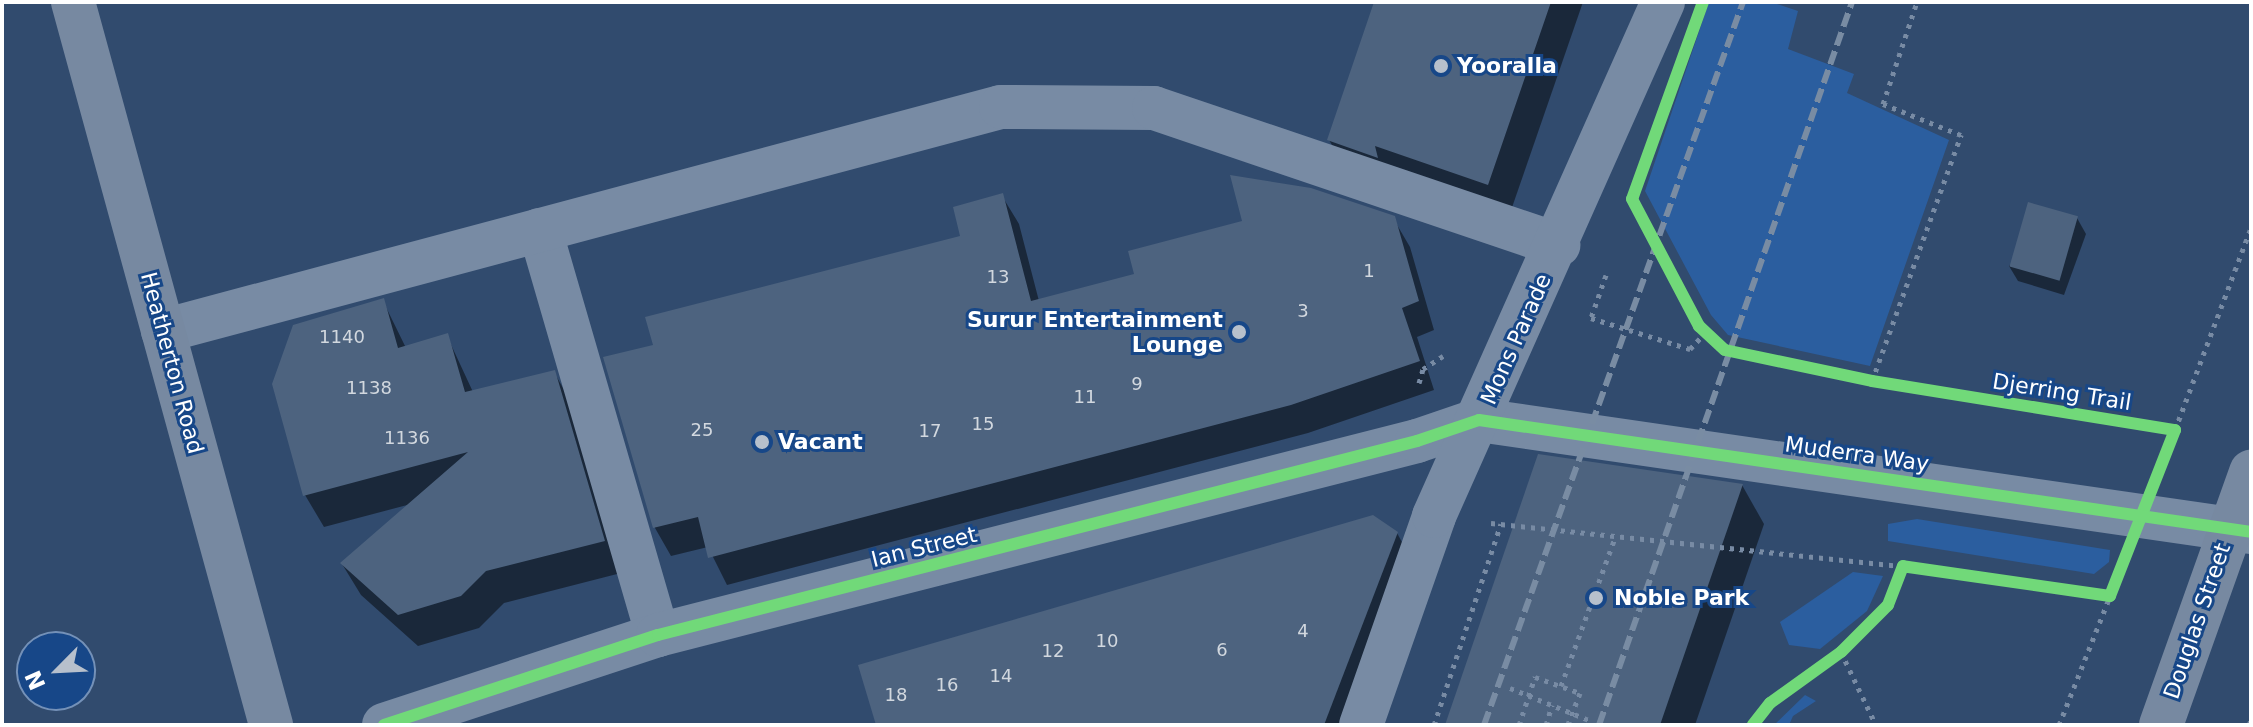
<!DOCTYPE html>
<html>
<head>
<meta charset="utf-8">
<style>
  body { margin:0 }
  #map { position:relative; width:2253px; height:727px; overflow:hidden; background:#314b6e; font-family:"DejaVu Sans",sans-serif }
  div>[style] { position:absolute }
  .green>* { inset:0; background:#2b5e9f }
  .shadow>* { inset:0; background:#0007 }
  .building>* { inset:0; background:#4d637f; transform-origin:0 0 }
  .path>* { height:5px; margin-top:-2.5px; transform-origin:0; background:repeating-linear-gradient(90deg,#788ba4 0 4px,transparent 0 10px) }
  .minor>* { height:44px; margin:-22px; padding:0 22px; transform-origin:22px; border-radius:22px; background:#788ba4 }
  .major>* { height:44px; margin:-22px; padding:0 22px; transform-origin:22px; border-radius:22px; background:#7789a1 }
  .rail>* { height:6px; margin-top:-3px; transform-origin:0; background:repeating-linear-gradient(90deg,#798ca3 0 14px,transparent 0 20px) }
  .path-bridge>* { height:5px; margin-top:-2.5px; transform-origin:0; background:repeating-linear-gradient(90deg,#788ba4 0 4px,transparent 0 10px) }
  .cycleway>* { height:12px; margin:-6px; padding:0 6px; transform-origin:6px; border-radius:6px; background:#71d979 }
  .dots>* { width:22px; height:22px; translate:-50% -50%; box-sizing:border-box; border:4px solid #174788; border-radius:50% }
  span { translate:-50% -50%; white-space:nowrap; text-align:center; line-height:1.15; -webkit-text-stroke:6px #174788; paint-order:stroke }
  .number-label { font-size:18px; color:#d2d8df }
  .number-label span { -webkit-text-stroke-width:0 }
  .poi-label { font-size:22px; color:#fff; font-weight:700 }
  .left { translate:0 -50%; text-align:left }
  .right { translate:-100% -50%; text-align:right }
  .street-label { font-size:22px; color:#fff }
  .frame { position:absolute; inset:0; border:4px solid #fff; pointer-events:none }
  .north { position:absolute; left:16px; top:631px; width:80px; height:80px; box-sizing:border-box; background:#174788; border:2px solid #7491b8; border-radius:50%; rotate:246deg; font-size:22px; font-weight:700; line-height:32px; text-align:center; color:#fff }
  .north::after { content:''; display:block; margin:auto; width:28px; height:36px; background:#b7c0cc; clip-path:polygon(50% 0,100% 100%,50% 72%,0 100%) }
</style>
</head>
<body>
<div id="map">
  <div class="green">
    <div style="clip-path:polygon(1709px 2px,1771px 2px,1798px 11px,1788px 49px,1854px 74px,1847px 93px,1949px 140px,1870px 366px,1728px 335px,1711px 315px,1645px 191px)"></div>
    <div style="clip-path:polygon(1917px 519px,2110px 550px,2109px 562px,2094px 574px,1888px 541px,1888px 524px)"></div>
    <div style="clip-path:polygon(1853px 572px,1883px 576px,1867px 611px,1820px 649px,1789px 645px,1780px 622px)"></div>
    <div style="clip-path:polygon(1805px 695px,1816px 701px,1793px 716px,1789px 725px,1774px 725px)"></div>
  </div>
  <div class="shadow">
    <div style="clip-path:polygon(1376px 2px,1583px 2px,1508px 219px,1350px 175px,1329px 140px)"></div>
    <div style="clip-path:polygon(1002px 196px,1019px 224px,1039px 301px,1393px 218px,1410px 247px,1434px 330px,1417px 337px,1434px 390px,1308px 433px,727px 585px,708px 547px,671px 556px,655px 528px,655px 346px,963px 238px)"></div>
    <div style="clip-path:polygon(2077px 218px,2086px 234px,2064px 295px,2018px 281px,2009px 266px)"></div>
    <div style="clip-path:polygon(383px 301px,406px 348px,447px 336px,473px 392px,554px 372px,572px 404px,621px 573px,504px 603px,479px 628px,418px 646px,361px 595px,342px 564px,411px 504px,324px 527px,305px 495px)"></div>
    <div style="clip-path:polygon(1742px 485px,1764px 524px,1695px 725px,1447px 725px)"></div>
    <div style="clip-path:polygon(1397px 533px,1414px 564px,1352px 725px,878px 725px)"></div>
  </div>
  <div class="building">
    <div style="clip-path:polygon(1374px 2px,1551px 2px,1488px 185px,1375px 146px,1378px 158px,1327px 140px)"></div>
    <div style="clip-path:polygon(1230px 175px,1311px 188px,1395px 216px,1419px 301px,1402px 308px,1420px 361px,1291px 405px,708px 558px,698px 517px,653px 528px,603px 357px,653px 345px,645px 317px,960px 236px,953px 207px,1003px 193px,1031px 301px,1134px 274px,1128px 251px,1242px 221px)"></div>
    <div style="left:2028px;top:202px;width:52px;height:67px;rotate:16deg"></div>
    <div style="clip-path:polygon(384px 298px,398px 348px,448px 333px,465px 392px,555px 370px,605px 541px,486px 571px,461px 596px,398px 615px,340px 563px,468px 452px,303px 496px,272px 384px,293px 325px)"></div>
    <div style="clip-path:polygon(1538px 454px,1743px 484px,1660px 725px,1445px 725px)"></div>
    <div style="clip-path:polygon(1373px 515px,1398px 532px,1324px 725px,876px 725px,858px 665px)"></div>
  </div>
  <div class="path">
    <div style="left:1606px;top:275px;width:46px;rotate:109.2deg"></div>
    <div style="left:1591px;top:318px;width:104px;rotate:17.4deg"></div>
    <div style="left:1690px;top:349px;width:23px;rotate:-47deg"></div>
    <div style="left:1872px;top:381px;width:262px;rotate:-70.1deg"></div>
    <div style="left:1961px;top:135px;width:84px;rotate:-158.3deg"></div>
    <div style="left:1883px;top:104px;width:108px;rotate:-71.6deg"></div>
    <div style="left:1419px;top:383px;width:15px;rotate:-74deg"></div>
    <div style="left:1423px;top:369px;width:24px;rotate:-33deg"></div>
    <div style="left:2175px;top:430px;width:216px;rotate:-69.4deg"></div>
    <div style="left:1491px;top:523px;width:414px;rotate:6deg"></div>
    <div style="left:1841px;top:652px;width:81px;rotate:64.4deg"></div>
    <div style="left:1561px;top:686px;width:158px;rotate:-70deg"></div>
    <div style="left:1434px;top:725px;width:212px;rotate:-71.6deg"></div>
    <div style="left:1519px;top:725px;width:51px;rotate:-71.6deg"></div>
    <div style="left:1535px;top:677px;width:48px;rotate:19.6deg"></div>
    <div style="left:1580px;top:693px;width:34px;rotate:111deg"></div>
    <div style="left:1546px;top:725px;width:21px;rotate:-73deg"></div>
    <div style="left:2059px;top:725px;width:139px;rotate:-68.4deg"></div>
    <div style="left:2249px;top:725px;width:5px;rotate:-68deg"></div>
  </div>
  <div class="minor">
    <div style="left:540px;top:230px;width:422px;rotate:73.8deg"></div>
    <div style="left:163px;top:331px;width:867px;rotate:-14.97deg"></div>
    <div style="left:1001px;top:107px;width:153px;rotate:0.4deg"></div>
    <div style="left:1154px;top:108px;width:427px;rotate:18.7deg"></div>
    <div style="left:384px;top:725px;width:288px;rotate:-18.2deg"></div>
    <div style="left:658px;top:635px;width:783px;rotate:-14.34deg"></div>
    <div style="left:1417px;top:441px;width:65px;rotate:-18.7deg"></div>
    <div style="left:1479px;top:420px;width:780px;rotate:8.25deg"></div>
    <div style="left:1361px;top:725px;width:221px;rotate:-70.7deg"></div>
    <div style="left:1434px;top:516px;width:563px;rotate:-65.99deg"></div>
  </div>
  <div class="major">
    <div style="left:73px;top:2px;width:750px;rotate:74.68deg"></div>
    <div style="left:2161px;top:725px;width:269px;rotate:-70.4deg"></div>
  </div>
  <div class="rail">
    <div style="left:1484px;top:725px;width:768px;rotate:-70.29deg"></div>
    <div style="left:1599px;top:725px;width:766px;rotate:-70.71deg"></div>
  </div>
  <div class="path-bridge">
    <div style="left:1510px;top:688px;width:85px;rotate:22.1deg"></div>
  </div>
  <div class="cycleway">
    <div style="left:1703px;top:2px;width:209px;rotate:109.8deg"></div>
    <div style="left:1632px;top:199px;width:144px;rotate:62.2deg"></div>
    <div style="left:1699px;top:326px;width:35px;rotate:43deg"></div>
    <div style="left:1725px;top:350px;width:150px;rotate:11.9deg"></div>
    <div style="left:1872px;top:381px;width:307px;rotate:9.2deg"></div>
    <div style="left:2175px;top:430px;width:178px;rotate:111.4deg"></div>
    <div style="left:2110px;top:596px;width:209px;rotate:-171.8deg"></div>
    <div style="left:1903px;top:566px;width:42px;rotate:111deg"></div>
    <div style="left:1888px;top:605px;width:66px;rotate:135deg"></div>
    <div style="left:1841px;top:652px;width:87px;rotate:144.3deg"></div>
    <div style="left:1770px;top:703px;width:28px;rotate:128deg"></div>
    <div style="left:384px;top:725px;width:288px;rotate:-18.2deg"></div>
    <div style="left:658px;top:635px;width:783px;rotate:-14.34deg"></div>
    <div style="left:1417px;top:441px;width:65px;rotate:-18.7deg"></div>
    <div style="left:1479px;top:420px;width:780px;rotate:8.25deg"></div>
  </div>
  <div class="dots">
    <div style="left:1441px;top:66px;background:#b7c0cc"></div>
    <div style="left:1239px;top:332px;background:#b7c0cc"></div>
    <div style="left:762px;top:442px;background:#b7c0cc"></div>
    <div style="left:1596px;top:598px;background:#b7c0cc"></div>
  </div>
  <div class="number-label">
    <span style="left:1369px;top:271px">1</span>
    <span style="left:998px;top:277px">13</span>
    <span style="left:1303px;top:311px">3</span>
    <span style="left:342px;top:337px">1140</span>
    <span style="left:1137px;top:384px">9</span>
    <span style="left:369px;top:388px">1138</span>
    <span style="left:1085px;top:397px">11</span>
    <span style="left:983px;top:424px">15</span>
    <span style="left:702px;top:430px">25</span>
    <span style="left:930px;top:431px">17</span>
    <span style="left:407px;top:438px">1136</span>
    <span style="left:1303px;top:631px">4</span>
    <span style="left:1107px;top:641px">10</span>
    <span style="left:1222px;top:650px">6</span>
    <span style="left:1053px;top:651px">12</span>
    <span style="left:1001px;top:676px">14</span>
    <span style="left:947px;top:685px">16</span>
    <span style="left:896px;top:695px">18</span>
  </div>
  <div class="poi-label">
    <span class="left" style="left:1457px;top:66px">Yooralla</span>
    <span class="right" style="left:1223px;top:332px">Surur Entertainment<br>Lounge</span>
    <span class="left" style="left:778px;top:442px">Vacant</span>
    <span class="left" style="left:1614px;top:598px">Noble Park</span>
  </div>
  <div class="street-label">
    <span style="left:1516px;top:339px;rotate:-66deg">Mons Parade</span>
    <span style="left:172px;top:363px;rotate:75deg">Heatherton Road</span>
    <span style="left:2062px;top:392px;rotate:9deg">Djerring Trail</span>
    <span style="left:1857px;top:454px;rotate:8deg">Muderra Way</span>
    <span style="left:924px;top:547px;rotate:-14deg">Ian Street</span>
    <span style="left:2197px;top:621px;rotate:-71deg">Douglas Street</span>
  </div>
  <div class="frame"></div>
  <div class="north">N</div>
</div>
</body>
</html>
